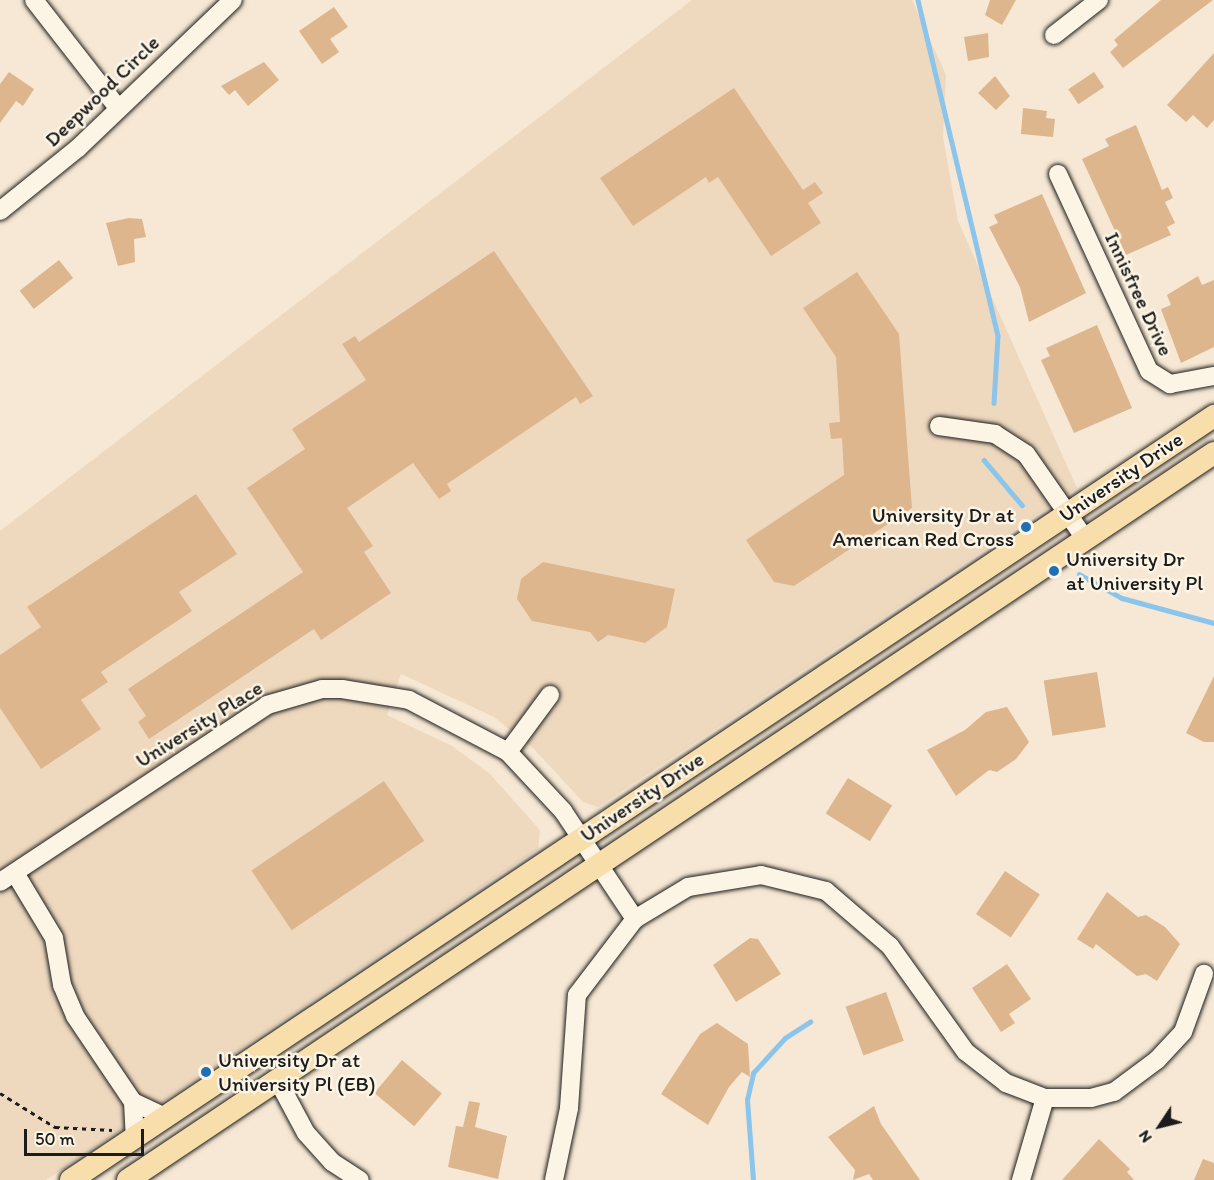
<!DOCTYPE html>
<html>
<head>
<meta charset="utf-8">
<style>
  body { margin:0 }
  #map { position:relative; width:1214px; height:1180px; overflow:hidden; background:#f6e8d4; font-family:Itim,sans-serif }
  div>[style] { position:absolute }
  .built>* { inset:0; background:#eed9bf }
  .stream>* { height:4.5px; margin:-2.25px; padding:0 2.25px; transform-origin:2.25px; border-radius:2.25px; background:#8cc5eb }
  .building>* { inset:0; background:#ddb68e; transform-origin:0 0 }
  .path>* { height:3px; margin-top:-1.5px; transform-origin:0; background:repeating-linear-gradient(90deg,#1c1c1c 0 4.5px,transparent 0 9px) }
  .roads { filter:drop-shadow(0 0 2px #1c1c1c) drop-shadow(0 0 2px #1c1c1c) }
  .minor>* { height:18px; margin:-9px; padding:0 9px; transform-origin:9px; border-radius:9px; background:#fcf5e5 }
  .major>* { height:22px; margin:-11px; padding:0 11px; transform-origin:11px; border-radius:11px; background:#f8deab }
  .dots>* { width:16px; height:16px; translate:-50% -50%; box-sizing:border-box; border:3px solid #fcf5e5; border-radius:50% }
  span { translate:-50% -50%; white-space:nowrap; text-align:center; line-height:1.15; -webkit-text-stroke:5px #fcf5e5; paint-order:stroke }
  .street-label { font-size:21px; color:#1c1c1c }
  .poi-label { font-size:21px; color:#1c1c1c }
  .right { translate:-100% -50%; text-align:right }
  .left { translate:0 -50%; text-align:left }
  .north { position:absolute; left:1130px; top:1096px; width:60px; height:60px; -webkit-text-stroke:4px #fcf5e5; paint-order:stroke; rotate:235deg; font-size:16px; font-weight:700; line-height:24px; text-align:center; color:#1c1c1c }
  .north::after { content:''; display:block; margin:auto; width:21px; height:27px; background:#1c1c1c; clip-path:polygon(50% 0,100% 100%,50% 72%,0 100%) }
  .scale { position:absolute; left:24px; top:1129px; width:120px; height:27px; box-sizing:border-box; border:3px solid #1c1c1c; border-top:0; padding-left:8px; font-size:18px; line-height:21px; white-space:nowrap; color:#1c1c1c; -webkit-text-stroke:4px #fcf5e5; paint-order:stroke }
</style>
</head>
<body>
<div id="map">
  <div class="built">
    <div style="clip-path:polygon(692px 0,912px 0,946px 75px,943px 137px,958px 221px,1077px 488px,598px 807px,583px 802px,532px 747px,494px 717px,401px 674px,387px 715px,452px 746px,490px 774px,540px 830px,538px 849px,46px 1180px,0 1180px,0 531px)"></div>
  </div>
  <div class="stream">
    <div style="left:918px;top:0;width:345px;rotate:76.6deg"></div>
    <div style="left:998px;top:336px;width:67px;rotate:93.4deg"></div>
    <div style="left:984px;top:460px;width:59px;rotate:49.8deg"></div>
    <div style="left:1079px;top:574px;width:49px;rotate:29.2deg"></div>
    <div style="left:1122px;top:598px;width:95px;rotate:15.2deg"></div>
    <div style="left:753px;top:1180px;width:80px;rotate:-94.3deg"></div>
    <div style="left:747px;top:1100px;width:28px;rotate:-77deg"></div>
    <div style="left:753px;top:1073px;width:47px;rotate:-47.6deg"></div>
    <div style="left:785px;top:1038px;width:30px;rotate:-33deg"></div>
  </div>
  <div class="building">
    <div style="clip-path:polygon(990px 0,1016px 0,1002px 25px,985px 15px)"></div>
    <div style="clip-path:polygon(1161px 0,1213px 0,1123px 68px,1110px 52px,1118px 45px,1114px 40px)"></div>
    <div style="clip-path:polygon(334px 7px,348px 27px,330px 39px,339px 52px,322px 64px,299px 31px)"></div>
    <div style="clip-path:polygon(988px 33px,989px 57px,968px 61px,964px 37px)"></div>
    <div style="clip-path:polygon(1214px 53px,1214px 120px,1207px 128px,1193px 115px,1186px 122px,1167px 105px)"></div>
    <div style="clip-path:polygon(264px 62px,279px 80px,248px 106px,235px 90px,229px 95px,221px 86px)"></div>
    <div style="clip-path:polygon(9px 72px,34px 89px,23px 106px,16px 101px,0 123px,0 84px)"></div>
    <div style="left:1094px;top:72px;width:18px;height:31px;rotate:56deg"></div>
    <div style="clip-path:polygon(995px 76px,1010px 96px,996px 110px,978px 93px)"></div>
    <div style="clip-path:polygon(734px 88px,803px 190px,815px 182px,823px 193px,808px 203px,821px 223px,771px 256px,718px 177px,709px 183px,706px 177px,633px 226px,600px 178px)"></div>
    <div style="clip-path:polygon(1023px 108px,1047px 111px,1046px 118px,1055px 119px,1053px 137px,1021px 134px)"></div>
    <div style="clip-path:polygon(1136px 125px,1162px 190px,1168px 187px,1173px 198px,1165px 202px,1175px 223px,1167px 227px,1171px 235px,1126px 255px,1082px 159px,1109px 146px,1105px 139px)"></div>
    <div style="clip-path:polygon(1042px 194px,1086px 293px,1029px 322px,1020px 287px,989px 227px,998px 223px,994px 215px)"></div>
    <div style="clip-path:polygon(129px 218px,142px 219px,146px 237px,134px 239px,135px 262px,118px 266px,106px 223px)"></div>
    <div style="clip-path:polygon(494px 251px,593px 396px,580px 404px,576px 397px,447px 484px,451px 491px,439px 499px,413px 463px,347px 508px,373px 546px,364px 552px,391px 593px,321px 640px,314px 629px,149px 739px,138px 722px,146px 716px,128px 689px,303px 572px,247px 488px,305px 449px,292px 429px,366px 380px,342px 344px,355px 336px,359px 342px)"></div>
    <div style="left:59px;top:260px;width:23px;height:50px;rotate:52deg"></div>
    <div style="clip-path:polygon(857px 272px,899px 334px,912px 508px,794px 586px,774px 582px,746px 540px,844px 475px,842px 438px,831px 439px,829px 423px,840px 422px,836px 357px,803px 308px)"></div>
    <div style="clip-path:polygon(1198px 276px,1202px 285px,1214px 280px,1214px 347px,1181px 363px,1161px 309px,1171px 305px,1167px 295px)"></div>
    <div style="clip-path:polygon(1097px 325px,1132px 408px,1074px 433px,1041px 360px,1050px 356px,1046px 348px)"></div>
    <div style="clip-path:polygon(196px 494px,237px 554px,179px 592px,192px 611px,101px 672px,108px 682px,81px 700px,101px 729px,41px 769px,0 708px,0 655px,41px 627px,27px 607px)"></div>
    <div style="clip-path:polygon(543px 562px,675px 589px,667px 627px,645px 643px,608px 635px,598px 642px,590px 632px,532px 621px,517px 599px,521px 579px)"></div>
    <div style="left:1097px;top:672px;width:56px;height:54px;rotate:81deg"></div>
    <div style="clip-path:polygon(1214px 676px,1214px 742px,1204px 742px,1186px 733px)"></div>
    <div style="clip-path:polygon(1007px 707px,1029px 742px,1016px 759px,997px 772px,989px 770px,956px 796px,927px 750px,965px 730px,986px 712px)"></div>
    <div style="left:848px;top:778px;width:52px;height:42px;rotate:32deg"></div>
    <div style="left:384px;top:781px;width:72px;height:160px;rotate:56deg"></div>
    <div style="left:1005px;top:871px;width:42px;height:52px;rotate:34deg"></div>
    <div style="clip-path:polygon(1107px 892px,1138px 917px,1146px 915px,1165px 927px,1180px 944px,1157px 981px,1146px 974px,1137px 976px,1096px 944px,1093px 949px,1077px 939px)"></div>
    <div style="clip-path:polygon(750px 938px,758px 939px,781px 974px,736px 1002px,713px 965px)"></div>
    <div style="clip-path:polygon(1007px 964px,1031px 999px,1009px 1014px,1015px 1023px,1001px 1032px,972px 988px)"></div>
    <div style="left:886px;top:992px;width:52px;height:43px;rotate:70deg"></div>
    <div style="clip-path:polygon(717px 1023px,748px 1044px,750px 1077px,742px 1072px,729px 1087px,708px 1125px,661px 1094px,700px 1034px)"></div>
    <div style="left:402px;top:1060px;width:52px;height:43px;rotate:40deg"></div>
    <div style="clip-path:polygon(469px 1101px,480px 1103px,475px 1127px,507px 1136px,498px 1179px,448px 1167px,456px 1126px,463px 1127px)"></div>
    <div style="clip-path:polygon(874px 1106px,881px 1124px,920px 1180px,873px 1180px,869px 1174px,853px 1180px,855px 1170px,828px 1137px)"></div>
    <div style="clip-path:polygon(1099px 1139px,1130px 1169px,1127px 1172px,1134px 1180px,1062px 1180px)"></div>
    <div style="clip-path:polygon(1203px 1159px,1214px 1163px,1214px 1180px,1194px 1180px)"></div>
  </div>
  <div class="path">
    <div style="left:0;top:1093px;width:65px;rotate:31.7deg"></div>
    <div style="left:55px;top:1127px;width:57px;rotate:3deg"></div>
  </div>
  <div class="roads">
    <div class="minor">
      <div style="left:34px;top:0;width:137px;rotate:52.1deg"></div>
      <div style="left:1054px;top:35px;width:57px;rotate:-37.9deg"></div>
      <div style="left:1058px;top:174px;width:217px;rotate:65.2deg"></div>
      <div style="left:1149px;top:371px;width:25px;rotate:32deg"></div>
      <div style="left:1170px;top:384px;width:45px;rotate:-10.3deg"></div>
      <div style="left:0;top:211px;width:100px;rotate:-38.9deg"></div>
      <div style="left:78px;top:148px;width:214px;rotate:-43.7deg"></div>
      <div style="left:939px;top:426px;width:57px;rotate:8.1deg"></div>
      <div style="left:995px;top:434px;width:37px;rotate:33deg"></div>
      <div style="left:1026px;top:454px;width:101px;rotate:55.1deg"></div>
      <div style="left:508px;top:752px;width:71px;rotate:-53.6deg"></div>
      <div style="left:15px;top:873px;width:76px;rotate:59deg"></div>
      <div style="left:54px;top:938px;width:48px;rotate:80.3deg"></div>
      <div style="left:62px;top:985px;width:34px;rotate:67deg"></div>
      <div style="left:75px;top:1016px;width:104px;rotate:56deg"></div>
      <div style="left:133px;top:1102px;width:36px;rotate:87deg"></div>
      <div style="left:0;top:882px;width:320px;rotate:-33.5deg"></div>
      <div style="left:267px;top:705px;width:57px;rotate:-16.2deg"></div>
      <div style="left:322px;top:689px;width:20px"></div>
      <div style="left:342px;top:689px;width:68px;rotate:9.3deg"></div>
      <div style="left:409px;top:700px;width:112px;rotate:27.7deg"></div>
      <div style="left:508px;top:752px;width:81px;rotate:47deg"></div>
      <div style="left:563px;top:811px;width:130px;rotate:56.3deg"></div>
      <div style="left:277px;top:1079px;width:61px;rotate:61.8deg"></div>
      <div style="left:306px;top:1133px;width:39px;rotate:48deg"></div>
      <div style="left:332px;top:1162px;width:33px;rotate:33deg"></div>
      <div style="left:133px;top:1102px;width:35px;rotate:25deg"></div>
      <div style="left:554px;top:1180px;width:74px;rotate:-78.2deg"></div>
      <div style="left:569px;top:1108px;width:113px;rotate:-86deg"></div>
      <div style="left:577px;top:995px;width:96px;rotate:-52.7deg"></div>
      <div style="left:635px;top:919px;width:62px;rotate:-31.1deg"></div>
      <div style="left:688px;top:887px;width:74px;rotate:-9.3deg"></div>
      <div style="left:761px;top:875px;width:67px;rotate:13.8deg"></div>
      <div style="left:826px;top:891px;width:84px;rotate:40.7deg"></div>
      <div style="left:890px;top:946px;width:130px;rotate:54.4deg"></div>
      <div style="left:966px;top:1052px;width:51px;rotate:37.8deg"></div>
      <div style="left:1006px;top:1083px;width:42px;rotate:21deg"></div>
      <div style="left:1045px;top:1098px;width:46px"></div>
      <div style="left:1091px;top:1098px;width:24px;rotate:-15deg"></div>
      <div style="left:1114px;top:1092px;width:54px;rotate:-36.7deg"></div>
      <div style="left:1157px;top:1060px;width:38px;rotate:-47deg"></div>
      <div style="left:1183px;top:1032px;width:62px;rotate:-70.1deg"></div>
      <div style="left:1021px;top:1180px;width:85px;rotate:-73.7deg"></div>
    </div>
    <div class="major">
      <div style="left:71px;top:1180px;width:1375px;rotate:-33.76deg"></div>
      <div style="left:128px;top:1180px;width:1307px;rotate:-33.8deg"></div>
    </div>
  </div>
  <div class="dots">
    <div style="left:1026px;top:527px;background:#1f6fb2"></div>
    <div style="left:1054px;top:571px;background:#1f6fb2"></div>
    <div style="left:206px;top:1072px;background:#1f6fb2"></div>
  </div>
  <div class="street-label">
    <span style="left:102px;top:91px;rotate:-44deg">Deepwood Circle</span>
    <span style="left:1139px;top:294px;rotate:65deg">Innisfree Drive</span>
    <span style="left:1121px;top:477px;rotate:-34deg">University Drive</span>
    <span style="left:199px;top:724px;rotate:-32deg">University Place</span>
    <span style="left:642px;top:797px;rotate:-34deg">University Drive</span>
  </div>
  <div class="poi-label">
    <span class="right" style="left:1014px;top:527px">University Dr at<br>American Red Cross</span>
    <span class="left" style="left:1066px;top:571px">University Dr<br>at University Pl</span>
    <span class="left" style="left:218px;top:1072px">University Dr at<br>University Pl (EB)</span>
  </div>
  <div class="north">N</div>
  <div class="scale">50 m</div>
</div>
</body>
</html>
